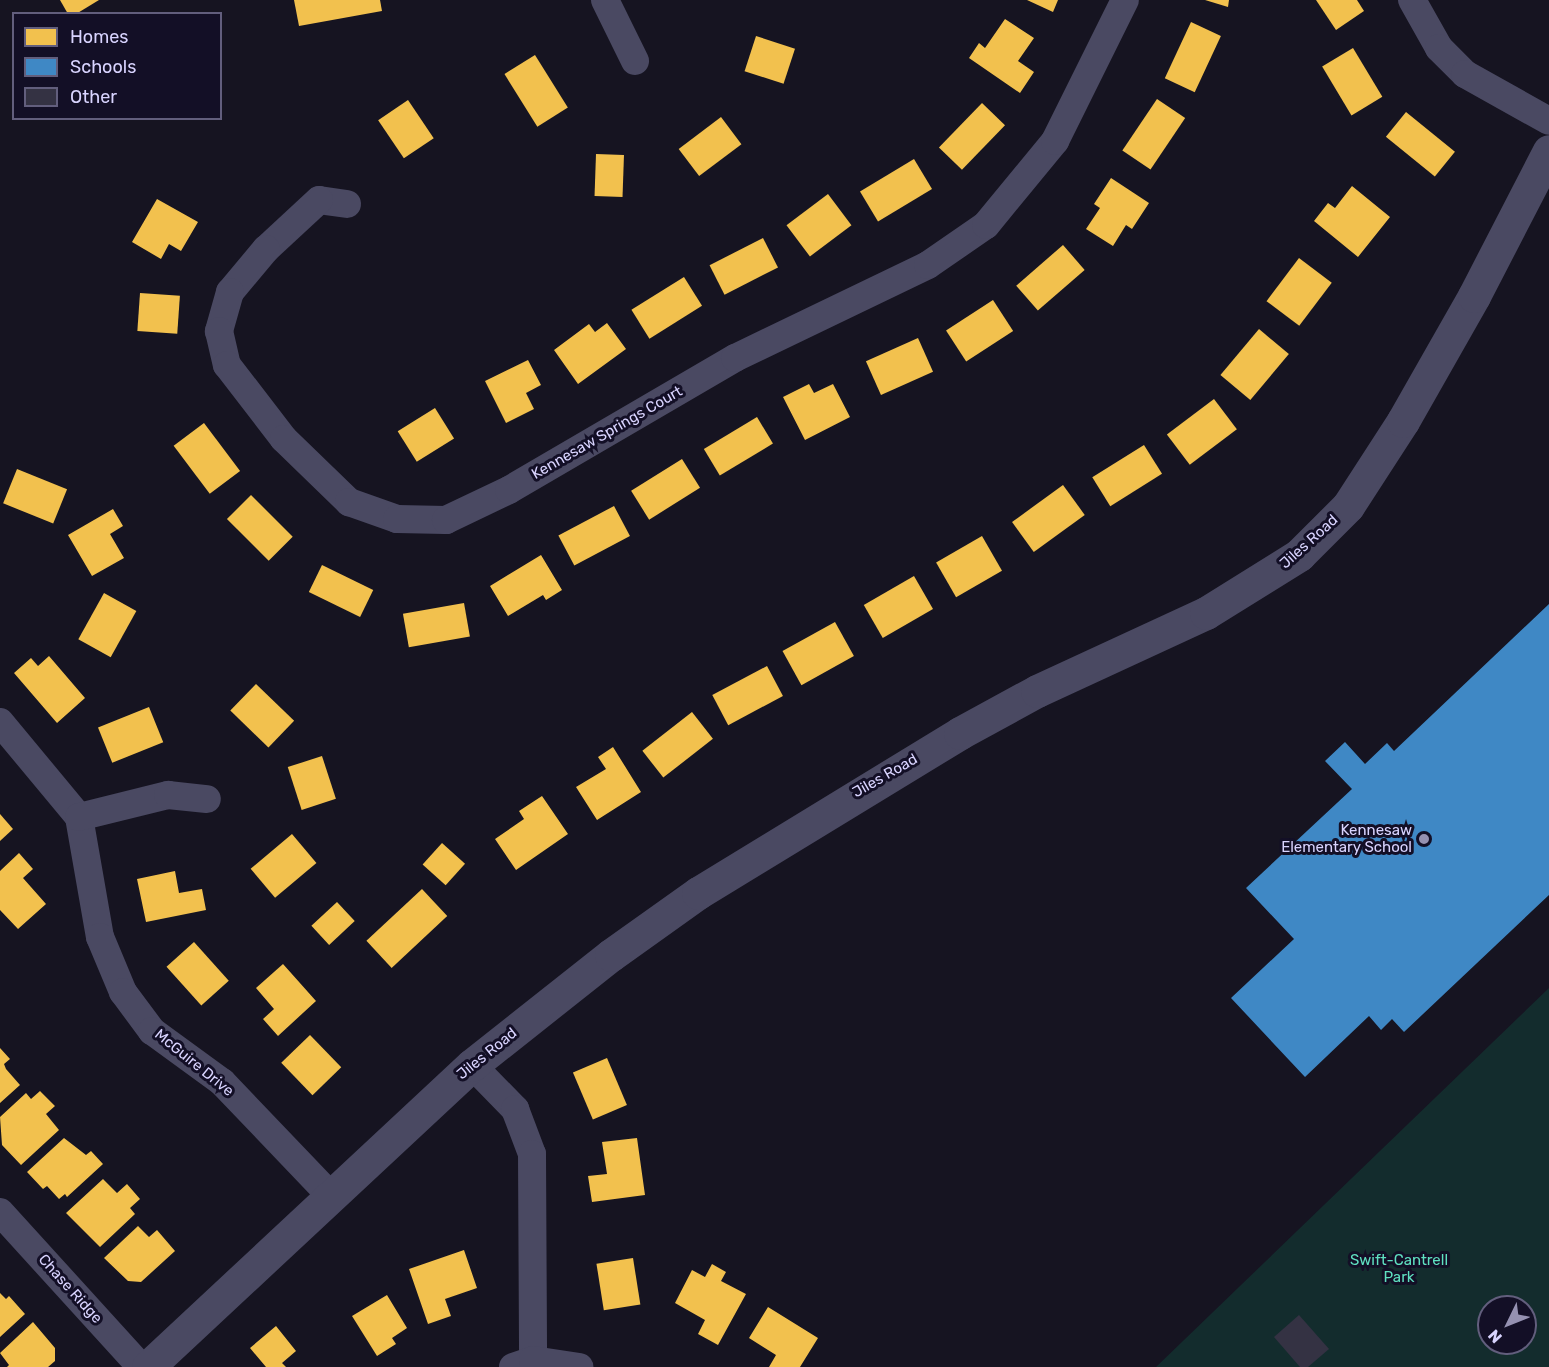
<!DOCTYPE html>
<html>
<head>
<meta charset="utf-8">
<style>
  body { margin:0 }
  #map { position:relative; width:1549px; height:1367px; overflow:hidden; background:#161421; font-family:Rubik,sans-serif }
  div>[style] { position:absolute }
  .green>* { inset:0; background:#132c2d }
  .homes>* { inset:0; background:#f2c14e; transform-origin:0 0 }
  .schools>* { inset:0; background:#3f88c5 }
  .building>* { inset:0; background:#343243 }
  .minor>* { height:28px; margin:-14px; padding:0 14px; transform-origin:14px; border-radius:14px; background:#4a4962 }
  .tertiary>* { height:33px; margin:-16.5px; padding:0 16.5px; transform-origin:16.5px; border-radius:16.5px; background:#4a4962 }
  .dots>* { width:16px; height:16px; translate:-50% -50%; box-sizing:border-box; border:3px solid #130f26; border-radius:50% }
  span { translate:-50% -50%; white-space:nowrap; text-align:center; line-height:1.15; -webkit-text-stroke:6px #130f26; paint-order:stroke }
  .street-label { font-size:15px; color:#d9d4ff }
  .poi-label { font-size:15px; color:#d9d4ff }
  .right { translate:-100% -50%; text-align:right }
  .park-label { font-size:15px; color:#5fe0c0 }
  .legend { position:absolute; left:12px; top:12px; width:210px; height:108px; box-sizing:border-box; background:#130f26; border:2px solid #625e7d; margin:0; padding:8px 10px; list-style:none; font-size:18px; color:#d9d4ff }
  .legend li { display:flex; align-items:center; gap:12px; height:30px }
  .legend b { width:30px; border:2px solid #625e7d }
  .north { position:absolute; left:1477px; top:1295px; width:60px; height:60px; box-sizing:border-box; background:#130f26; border:2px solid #625e7d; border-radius:50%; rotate:227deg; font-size:16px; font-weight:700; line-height:24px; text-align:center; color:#d9d4ff }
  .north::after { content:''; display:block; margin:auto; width:21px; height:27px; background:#9591b1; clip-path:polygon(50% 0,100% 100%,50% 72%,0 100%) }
</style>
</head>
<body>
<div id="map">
  <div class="green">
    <div style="clip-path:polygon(evenodd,1549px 988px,1549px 1367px,1156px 1367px,1549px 988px,1489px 1307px,1525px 1307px,1525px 1343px,1489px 1343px,1489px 1307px)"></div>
  </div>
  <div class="homes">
    <div style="clip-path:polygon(60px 0,99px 0,76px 14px,68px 14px)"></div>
    <div style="clip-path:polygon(294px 0,380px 0,382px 11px,299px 26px)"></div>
    <div style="clip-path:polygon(1027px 0,1058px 0,1053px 12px)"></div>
    <div style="clip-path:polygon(1205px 0,1229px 0,1228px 7px)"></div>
    <div style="clip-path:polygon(1316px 0,1357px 0,1364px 11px,1336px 30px)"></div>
    <div style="clip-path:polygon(1005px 19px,1034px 38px,1018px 61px,1034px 72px,1020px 93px,969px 58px,979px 43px,985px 48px)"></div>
    <div style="left:1191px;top:22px;width:33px;height:62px;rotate:25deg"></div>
    <div style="left:756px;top:36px;width:41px;height:37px;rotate:18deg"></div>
    <div style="left:1353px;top:48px;width:57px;height:36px;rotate:59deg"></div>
    <div style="left:535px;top:55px;width:62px;height:36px;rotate:58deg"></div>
    <div style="left:1157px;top:99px;width:34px;height:62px;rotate:34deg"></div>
    <div style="left:408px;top:100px;width:46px;height:36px;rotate:56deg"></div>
    <div style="left:982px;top:103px;width:32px;height:62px;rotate:44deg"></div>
    <div style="left:1406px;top:112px;width:63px;height:32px;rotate:39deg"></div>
    <div style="left:721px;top:117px;width:34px;height:53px;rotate:53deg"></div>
    <div style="left:596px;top:154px;width:28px;height:42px;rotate:2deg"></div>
    <div style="left:914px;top:159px;width:35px;height:63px;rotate:59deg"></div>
    <div style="clip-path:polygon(1111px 178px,1149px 203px,1132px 229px,1126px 225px,1113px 246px,1086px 229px,1100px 208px,1094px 204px)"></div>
    <div style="clip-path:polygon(1352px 186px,1390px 217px,1358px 257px,1314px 221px,1328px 203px,1335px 208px)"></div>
    <div style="left:828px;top:194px;width:39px;height:52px;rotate:53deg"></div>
    <div style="clip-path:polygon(157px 199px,198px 222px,181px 251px,169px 244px,161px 259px,132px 242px)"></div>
    <div style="left:763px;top:238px;width:33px;height:60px;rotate:63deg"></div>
    <div style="left:1063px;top:245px;width:33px;height:62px;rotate:49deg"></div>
    <div style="left:1299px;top:258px;width:41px;height:54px;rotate:37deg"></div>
    <div style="left:684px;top:277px;width:34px;height:62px;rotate:58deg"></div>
    <div style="left:140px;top:293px;width:40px;height:38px;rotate:4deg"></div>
    <div style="left:993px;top:300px;width:37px;height:56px;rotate:57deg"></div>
    <div style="clip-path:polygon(607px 323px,626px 349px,578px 384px,554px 350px,589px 324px,595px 332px)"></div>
    <div style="left:1259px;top:329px;width:39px;height:60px;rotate:40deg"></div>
    <div style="left:918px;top:338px;width:37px;height:57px;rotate:66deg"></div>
    <div style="clip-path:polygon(528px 360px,541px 385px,526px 393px,534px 409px,506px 423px,485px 381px)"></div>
    <div style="clip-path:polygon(809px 384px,814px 393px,833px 384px,850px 417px,805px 440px,783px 397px)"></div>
    <div style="left:1214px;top:399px;width:38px;height:59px;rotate:53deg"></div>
    <div style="left:435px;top:408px;width:36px;height:44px;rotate:58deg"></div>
    <div style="left:757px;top:417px;width:31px;height:62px;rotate:59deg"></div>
    <div style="left:204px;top:423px;width:60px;height:38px;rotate:53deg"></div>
    <div style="left:1144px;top:445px;width:34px;height:61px;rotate:58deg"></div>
    <div style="left:682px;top:459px;width:34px;height:60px;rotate:58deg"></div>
    <div style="left:17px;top:469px;width:54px;height:37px;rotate:22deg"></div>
    <div style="left:1063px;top:485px;width:37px;height:63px;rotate:54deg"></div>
    <div style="left:251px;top:495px;width:59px;height:34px;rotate:45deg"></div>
    <div style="left:614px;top:506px;width:34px;height:63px;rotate:62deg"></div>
    <div style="clip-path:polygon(113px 509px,123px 526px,110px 534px,124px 558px,92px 576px,68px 535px)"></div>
    <div style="left:982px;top:536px;width:40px;height:53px;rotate:60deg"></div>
    <div style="clip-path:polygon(541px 555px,562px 590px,546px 600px,543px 595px,508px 616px,490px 586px)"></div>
    <div style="left:322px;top:565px;width:57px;height:30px;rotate:26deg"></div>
    <div style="left:914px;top:576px;width:38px;height:58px;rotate:60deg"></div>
    <div style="left:104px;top:593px;width:37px;height:53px;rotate:29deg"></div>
    <div style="left:464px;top:603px;width:34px;height:62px;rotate:80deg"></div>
    <div style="left:835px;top:622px;width:39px;height:60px;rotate:61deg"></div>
    <div style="clip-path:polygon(49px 656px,85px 698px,57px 723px,14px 673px,31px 658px,38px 666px)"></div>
    <div style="left:767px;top:666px;width:34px;height:62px;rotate:62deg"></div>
    <div style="left:256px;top:684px;width:53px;height:37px;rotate:44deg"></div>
    <div style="left:149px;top:707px;width:38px;height:55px;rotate:68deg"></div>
    <div style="left:692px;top:712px;width:34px;height:63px;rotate:52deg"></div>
    <div style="clip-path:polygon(613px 747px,641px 792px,597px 820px,576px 787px,606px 769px,598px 757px)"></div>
    <div style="left:322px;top:756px;width:45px;height:36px;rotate:72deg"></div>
    <div style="clip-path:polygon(542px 796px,568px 834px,516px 870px,495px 839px,524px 819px,519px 811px)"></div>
    <div style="clip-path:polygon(0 814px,13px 829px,0 841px)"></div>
    <div style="left:292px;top:834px;width:38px;height:54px;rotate:50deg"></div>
    <div style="left:442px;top:843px;width:31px;height:29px;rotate:42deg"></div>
    <div style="clip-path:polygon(19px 853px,33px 869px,23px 878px,46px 904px,18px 929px,0 910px,0 871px)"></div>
    <div style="clip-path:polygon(175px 871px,179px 893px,202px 889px,206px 910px,146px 922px,137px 879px)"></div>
    <div style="left:422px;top:889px;width:37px;height:76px;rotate:47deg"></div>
    <div style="left:337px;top:902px;width:26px;height:35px;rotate:47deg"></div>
    <div style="left:194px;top:942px;width:52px;height:37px;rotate:48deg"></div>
    <div style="clip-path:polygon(283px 964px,316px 1001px,278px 1036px,263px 1019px,274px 1009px,256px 988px)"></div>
    <div style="left:310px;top:1035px;width:45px;height:40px;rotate:46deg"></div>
    <div style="clip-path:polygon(0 1048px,10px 1059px,4px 1064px,6px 1069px,20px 1085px,0 1103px)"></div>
    <div style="left:607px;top:1058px;width:51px;height:37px;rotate:67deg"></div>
    <div style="clip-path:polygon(40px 1091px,55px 1106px,46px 1114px,59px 1130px,21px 1165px,2px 1145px,0 1117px,26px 1093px,31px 1099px)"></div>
    <div style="clip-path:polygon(64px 1138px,86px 1155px,91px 1151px,103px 1164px,67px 1197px,65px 1194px,59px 1199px,47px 1186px,43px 1189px,27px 1172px)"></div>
    <div style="clip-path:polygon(637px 1138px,645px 1195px,592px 1202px,588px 1176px,607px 1174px,602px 1142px)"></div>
    <div style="clip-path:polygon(103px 1179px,117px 1193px,127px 1184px,140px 1199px,130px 1208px,135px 1214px,100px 1247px,66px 1213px)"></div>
    <div style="clip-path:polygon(138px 1226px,149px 1237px,157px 1230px,175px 1251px,141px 1282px,128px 1281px,104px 1258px)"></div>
    <div style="clip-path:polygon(464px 1250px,477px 1288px,445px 1299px,451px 1316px,428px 1324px,409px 1269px)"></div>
    <div style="left:633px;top:1258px;width:47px;height:37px;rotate:81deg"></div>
    <div style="clip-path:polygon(712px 1264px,726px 1272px,721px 1281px,746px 1294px,718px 1345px,698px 1334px,705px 1320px,675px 1303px,692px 1270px,705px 1277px)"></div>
    <div style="clip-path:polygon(0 1293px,6px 1299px,9px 1296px,25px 1314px,0 1337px)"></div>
    <div style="clip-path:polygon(387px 1295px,407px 1328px,392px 1338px,396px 1344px,377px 1356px,352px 1316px)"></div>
    <div style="clip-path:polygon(768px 1307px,818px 1338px,800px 1367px,769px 1367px,776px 1355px,749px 1338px)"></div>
    <div style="clip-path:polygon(33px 1322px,55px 1348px,55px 1361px,48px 1367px,7px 1367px,9px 1365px,0 1353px)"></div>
    <div style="clip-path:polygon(276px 1326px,296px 1351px,282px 1363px,286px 1367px,266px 1367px,250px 1348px)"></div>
  </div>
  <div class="schools">
    <div style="clip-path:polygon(1549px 604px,1549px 895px,1404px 1032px,1392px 1019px,1381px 1030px,1369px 1016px,1305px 1077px,1231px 998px,1294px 939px,1246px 888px,1352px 789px,1325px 761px,1345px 742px,1365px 764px,1387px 743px,1394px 751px)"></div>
  </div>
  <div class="building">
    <div style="clip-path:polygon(1299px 1315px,1329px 1349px,1308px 1367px,1300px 1367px,1274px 1337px)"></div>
  </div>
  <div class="minor">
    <div style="left:605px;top:0;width:68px;rotate:63.8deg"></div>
    <div style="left:1412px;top:0;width:55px;rotate:60.6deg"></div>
    <div style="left:1439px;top:48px;width:37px;rotate:45deg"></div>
    <div style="left:1465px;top:74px;width:96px;rotate:29.2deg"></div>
    <div style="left:347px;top:204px;width:28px;rotate:-172deg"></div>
    <div style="left:319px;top:200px;width:72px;rotate:137.2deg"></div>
    <div style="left:266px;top:249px;width:56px;rotate:129.9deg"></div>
    <div style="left:230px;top:292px;width:41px;rotate:105.8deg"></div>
    <div style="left:219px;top:331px;width:35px;rotate:77deg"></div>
    <div style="left:227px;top:365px;width:93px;rotate:52.4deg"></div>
    <div style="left:284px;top:439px;width:91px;rotate:44.1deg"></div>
    <div style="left:349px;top:502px;width:51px;rotate:19.5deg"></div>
    <div style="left:397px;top:519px;width:49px;rotate:1.2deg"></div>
    <div style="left:446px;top:520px;width:70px;rotate:-25.5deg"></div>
    <div style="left:509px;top:490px;width:262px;rotate:-30.3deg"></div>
    <div style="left:735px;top:358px;width:214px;rotate:-25.7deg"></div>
    <div style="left:928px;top:265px;width:70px;rotate:-34.6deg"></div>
    <div style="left:986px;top:225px;width:109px;rotate:-50.6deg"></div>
    <div style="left:1055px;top:141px;width:157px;rotate:-63.6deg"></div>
    <div style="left:0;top:722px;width:124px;rotate:50.3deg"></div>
    <div style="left:79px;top:817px;width:122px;rotate:80.1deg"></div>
    <div style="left:100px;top:937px;width:60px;rotate:67.3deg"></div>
    <div style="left:123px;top:992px;width:49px;rotate:53.4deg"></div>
    <div style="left:152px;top:1031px;width:87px;rotate:36.1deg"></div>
    <div style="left:222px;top:1082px;width:156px;rotate:46.3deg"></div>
    <div style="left:79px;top:817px;width:92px;rotate:-13.9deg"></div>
    <div style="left:168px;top:795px;width:39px;rotate:6deg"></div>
    <div style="left:472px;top:1065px;width:62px;rotate:45.7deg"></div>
    <div style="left:515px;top:1109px;width:48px;rotate:69.3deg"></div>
    <div style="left:532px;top:1154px;width:206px;rotate:89.7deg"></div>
    <div style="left:0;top:1212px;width:210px;rotate:47.7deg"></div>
    <div style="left:513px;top:1367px;width:21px;rotate:-19deg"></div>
    <div style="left:533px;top:1360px;width:47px;rotate:8.7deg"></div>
  </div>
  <div class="tertiary">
    <div style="left:148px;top:1367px;width:443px;rotate:-43deg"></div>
    <div style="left:472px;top:1065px;width:177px;rotate:-38.4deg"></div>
    <div style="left:611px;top:955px;width:107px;rotate:-35.5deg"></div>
    <div style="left:698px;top:893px;width:307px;rotate:-31.4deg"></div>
    <div style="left:960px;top:733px;width:88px;rotate:-28.6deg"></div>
    <div style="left:1037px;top:691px;width:186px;rotate:-24.8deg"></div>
    <div style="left:1206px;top:613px;width:110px;rotate:-31.9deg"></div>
    <div style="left:1299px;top:555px;width:69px;rotate:-45deg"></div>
    <div style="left:1348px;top:506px;width:101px;rotate:-57.1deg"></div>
    <div style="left:1403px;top:421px;width:144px;rotate:-60.4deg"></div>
    <div style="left:1474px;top:296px;width:163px;rotate:-62.7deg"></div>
  </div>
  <div class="dots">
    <div style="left:1424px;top:839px;background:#9591b1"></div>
  </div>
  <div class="street-label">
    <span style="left:607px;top:433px;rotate:-30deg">Kennesaw Springs Court</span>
    <span style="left:1309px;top:542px;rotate:-42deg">Jiles Road</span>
    <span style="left:885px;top:776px;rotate:-30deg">Jiles Road</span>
    <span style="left:487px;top:1054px;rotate:-39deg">Jiles Road</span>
    <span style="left:194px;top:1063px;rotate:39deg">McGuire Drive</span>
    <span style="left:70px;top:1289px;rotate:48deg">Chase Ridge</span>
  </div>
  <div class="poi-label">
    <span class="right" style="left:1412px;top:839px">Kennesaw<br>Elementary School</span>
  </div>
  <div class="park-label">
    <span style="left:1399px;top:1269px">Swift-Cantrell<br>Park</span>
  </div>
  <ul class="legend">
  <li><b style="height:16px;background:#f2c14e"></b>Homes</li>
  <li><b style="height:16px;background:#3f88c5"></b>Schools</li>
  <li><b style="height:16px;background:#343243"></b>Other</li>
  </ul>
  <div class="north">N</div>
</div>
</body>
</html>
